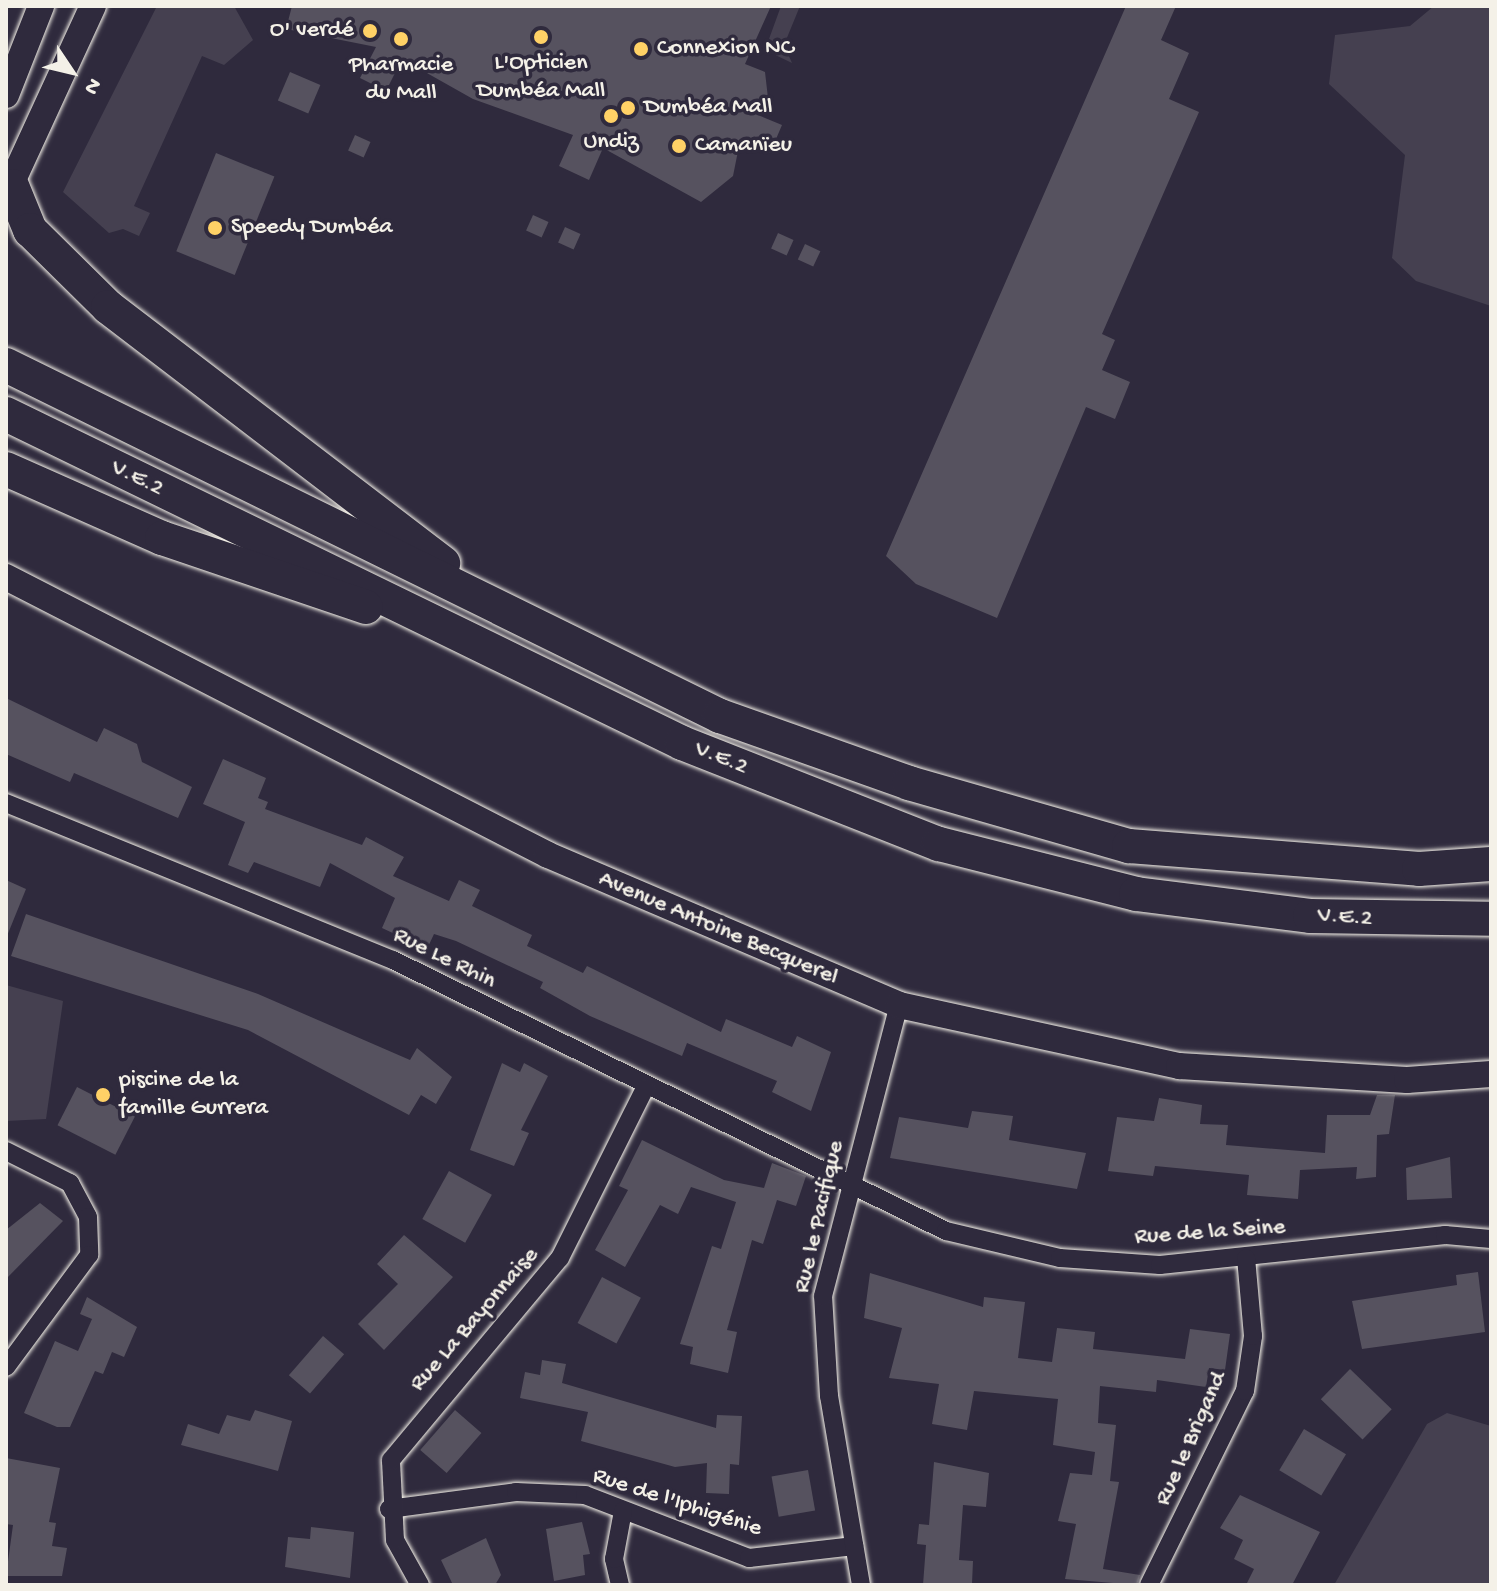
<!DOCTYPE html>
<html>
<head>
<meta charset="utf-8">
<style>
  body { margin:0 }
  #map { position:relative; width:1497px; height:1591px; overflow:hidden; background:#2f2a3d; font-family:"Gochi Hand",sans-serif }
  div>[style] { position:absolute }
  .green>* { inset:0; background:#454050 }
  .building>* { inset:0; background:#56525f; transform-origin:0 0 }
  .roads { filter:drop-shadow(0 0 2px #f4f1e8) drop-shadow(0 0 2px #f4f1e8) }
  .street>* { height:18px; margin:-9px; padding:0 9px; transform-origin:9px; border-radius:9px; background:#2f2a3d }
  .secondary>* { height:26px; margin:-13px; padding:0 13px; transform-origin:13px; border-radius:13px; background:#2f2a3d }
  .highway>* { height:34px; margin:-17px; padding:0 17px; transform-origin:17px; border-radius:17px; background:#2f2a3d }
  .dots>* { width:22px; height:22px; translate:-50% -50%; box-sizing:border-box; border:4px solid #2f2a3d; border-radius:50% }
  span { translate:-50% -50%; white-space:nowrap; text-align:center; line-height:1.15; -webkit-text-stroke:7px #2f2a3d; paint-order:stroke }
  .poi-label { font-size:24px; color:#f4f1e8 }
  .right { translate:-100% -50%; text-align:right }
  .left { translate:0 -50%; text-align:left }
  .street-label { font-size:24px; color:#f4f1e8 }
  .frame { position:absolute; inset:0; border:8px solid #f4f1e8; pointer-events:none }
  .north { position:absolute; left:32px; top:32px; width:80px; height:80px; -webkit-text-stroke:6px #2f2a3d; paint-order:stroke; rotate:125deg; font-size:22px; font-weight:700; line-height:32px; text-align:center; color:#f4f1e8 }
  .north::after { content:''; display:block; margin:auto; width:28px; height:36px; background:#f4f1e8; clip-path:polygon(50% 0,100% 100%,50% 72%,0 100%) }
</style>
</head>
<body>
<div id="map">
  <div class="green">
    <div style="clip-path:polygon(157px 6px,234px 6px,253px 40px,224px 65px,202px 56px,134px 206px,150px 213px,139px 236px,123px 229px,109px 233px,63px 192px)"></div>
    <div style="clip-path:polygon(781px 6px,800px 6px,784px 45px,792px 63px,765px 50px)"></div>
    <div style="clip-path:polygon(1434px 6px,1491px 6px,1491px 306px,1416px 281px,1392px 258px,1405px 155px,1329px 84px,1335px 35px,1410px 26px)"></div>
    <div style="clip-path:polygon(6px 985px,63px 1001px,46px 1119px,6px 1121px)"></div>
    <div style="clip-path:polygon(1447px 1413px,1491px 1426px,1491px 1585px,1334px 1585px,1427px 1424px)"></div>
  </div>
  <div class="building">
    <div style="clip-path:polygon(292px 6px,771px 6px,745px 64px,765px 72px,768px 98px,753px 113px,782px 125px,770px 153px,740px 141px,733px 176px,701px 202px,603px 148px,589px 180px,559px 166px,573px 135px,473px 99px,402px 59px,386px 91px,360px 78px,376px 47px,286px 29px)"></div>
    <div style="clip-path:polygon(1126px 6px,1176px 6px,1161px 40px,1189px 53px,1169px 99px,1199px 112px,1102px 334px,1115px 340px,1102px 370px,1130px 382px,1115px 419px,1086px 407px,997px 618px,916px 584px,886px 556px)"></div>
    <div style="left:290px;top:72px;width:33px;height:31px;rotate:23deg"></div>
    <div style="left:355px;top:135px;width:17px;height:17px;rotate:24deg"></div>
    <div style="left:216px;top:153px;width:63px;height:106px;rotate:22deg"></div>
    <div style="left:533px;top:215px;width:17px;height:17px;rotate:24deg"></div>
    <div style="left:565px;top:227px;width:17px;height:17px;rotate:24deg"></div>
    <div style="left:778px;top:233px;width:17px;height:17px;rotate:24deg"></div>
    <div style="left:805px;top:244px;width:17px;height:17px;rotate:25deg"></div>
    <div style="clip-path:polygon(6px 698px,97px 742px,104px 728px,137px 744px,142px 762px,192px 787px,178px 818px,74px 773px,70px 782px,6px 754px)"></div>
    <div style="clip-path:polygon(223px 759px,266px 778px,258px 798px,268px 802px,265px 809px,362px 845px,366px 837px,404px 857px,393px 876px,449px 901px,459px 880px,480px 890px,472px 906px,532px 935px,527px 946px,583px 973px,587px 966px,721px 1032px,726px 1019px,792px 1047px,797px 1036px,831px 1052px,811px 1111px,772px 1092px,777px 1081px,687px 1043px,682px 1056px,590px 1016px,540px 988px,543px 982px,456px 941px,434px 934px,427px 949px,382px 928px,395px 898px,330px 863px,320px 887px,254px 862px,248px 873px,228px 865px,245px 822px,203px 804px)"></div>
    <div style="clip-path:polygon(6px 880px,26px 889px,7px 936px,6px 936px)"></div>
    <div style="clip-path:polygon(26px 914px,258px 994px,410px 1060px,417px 1048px,452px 1077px,436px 1104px,421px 1095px,409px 1115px,248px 1030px,11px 956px)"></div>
    <div style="clip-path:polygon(502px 1063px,520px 1072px,524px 1063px,548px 1076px,521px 1130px,529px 1133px,514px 1166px,470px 1150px)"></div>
    <div style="left:77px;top:1087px;width:65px;height:43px;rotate:27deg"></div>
    <div style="clip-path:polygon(1377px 1095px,1395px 1095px,1389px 1134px,1377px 1135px,1376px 1177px,1356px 1179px,1357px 1167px,1300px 1170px,1298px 1199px,1247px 1195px,1249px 1175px,1155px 1166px,1153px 1176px,1108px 1171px,1117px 1117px,1154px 1121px,1159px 1098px,1202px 1105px,1200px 1124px,1228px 1125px,1226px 1145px,1325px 1153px,1327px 1115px,1370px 1115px)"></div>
    <div style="clip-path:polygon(972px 1111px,1013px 1116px,1009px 1140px,1086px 1153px,1077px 1189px,890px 1158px,899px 1117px,968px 1128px)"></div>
    <div style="clip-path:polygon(642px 1140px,724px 1180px,764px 1188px,772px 1163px,806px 1176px,796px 1206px,777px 1200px,763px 1244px,752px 1240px,727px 1330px,737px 1332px,728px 1373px,690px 1364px,693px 1347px,680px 1344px,712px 1246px,721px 1249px,736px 1202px,691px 1187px,678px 1214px,660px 1205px,625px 1267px,595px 1250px,628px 1190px,619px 1186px)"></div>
    <div style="clip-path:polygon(1450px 1157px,1452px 1198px,1407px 1200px,1406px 1168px)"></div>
    <div style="left:449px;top:1171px;width:49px;height:55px;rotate:29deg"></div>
    <div style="clip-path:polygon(40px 1203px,63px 1221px,6px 1279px,6px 1230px)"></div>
    <div style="clip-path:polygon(404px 1235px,453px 1277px,384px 1350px,358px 1324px,398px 1284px,377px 1264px)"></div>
    <div style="clip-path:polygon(1478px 1272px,1485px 1332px,1362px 1349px,1352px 1301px,1457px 1285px,1456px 1275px)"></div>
    <div style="clip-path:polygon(870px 1273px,983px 1307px,984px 1297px,1025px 1302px,1018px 1358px,1052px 1362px,1057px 1328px,1095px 1332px,1093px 1349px,1185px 1359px,1190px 1329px,1230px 1334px,1225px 1370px,1209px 1368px,1206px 1387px,1157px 1380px,1156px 1392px,1100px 1386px,1098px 1423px,1116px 1425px,1110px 1481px,1119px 1482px,1103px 1569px,1140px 1575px,1137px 1585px,1065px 1579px,1076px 1524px,1058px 1521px,1070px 1473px,1092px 1475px,1095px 1452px,1053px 1445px,1058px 1399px,974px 1391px,967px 1430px,932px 1424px,939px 1384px,889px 1378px,902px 1328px,864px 1318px)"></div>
    <div style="left:602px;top:1277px;width:44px;height:52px;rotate:28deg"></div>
    <div style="clip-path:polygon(87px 1297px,137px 1327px,124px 1357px,112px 1352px,103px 1374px,95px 1371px,70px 1427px,57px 1427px,24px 1413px,55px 1341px,78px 1351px,92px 1319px,80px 1314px)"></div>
    <div style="left:323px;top:1336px;width:28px;height:52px;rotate:41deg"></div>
    <div style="clip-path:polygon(542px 1360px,566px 1364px,562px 1383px,716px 1428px,717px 1415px,742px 1416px,739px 1465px,730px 1464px,729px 1494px,706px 1493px,707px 1463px,675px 1467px,581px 1441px,588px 1412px,520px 1398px,525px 1372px,540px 1375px)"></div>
    <div style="left:1350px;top:1369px;width:58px;height:42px;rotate:44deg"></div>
    <div style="clip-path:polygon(255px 1410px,292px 1421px,278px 1471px,181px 1445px,188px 1424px,219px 1434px,227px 1415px,250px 1421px)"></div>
    <div style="left:455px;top:1410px;width:35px;height:53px;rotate:41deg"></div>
    <div style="left:1304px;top:1429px;width:49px;height:48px;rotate:31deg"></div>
    <div style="clip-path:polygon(6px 1458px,60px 1468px,49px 1522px,56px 1523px,52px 1546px,67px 1548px,62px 1576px,6px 1576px,13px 1525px,6px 1524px)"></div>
    <div style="clip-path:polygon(934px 1462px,989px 1473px,986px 1507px,963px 1505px,959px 1560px,973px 1561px,972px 1584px,923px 1585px,926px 1545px,917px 1544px,919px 1524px,929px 1525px)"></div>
    <div style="left:808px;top:1470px;width:41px;height:37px;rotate:80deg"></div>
    <div style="clip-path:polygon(1240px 1495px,1320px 1532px,1292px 1585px,1246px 1585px,1254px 1569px,1234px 1559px,1243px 1540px,1220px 1528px)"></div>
    <div style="clip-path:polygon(582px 1522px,590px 1554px,583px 1555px,585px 1575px,554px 1581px,546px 1529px)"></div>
    <div style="clip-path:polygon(311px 1527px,354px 1532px,350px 1578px,285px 1567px,288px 1537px,310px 1539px)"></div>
    <div style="clip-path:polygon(486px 1538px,501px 1575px,495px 1585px,453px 1585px,441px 1560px)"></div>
  </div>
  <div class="roads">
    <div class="street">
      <div style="left:6px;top:803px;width:418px;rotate:22.1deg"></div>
      <div style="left:393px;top:960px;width:616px;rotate:26.11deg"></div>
      <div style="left:946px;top:1231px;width:117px;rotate:13.3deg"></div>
      <div style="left:1060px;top:1258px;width:100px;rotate:4deg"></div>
      <div style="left:1160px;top:1265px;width:287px;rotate:-6deg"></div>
      <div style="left:1445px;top:1235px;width:46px;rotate:5deg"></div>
      <div style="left:6px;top:1151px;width:72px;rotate:26.6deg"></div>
      <div style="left:70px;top:1183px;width:38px;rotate:62deg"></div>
      <div style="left:88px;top:1217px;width:38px;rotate:88deg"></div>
      <div style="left:89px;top:1255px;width:139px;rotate:126.5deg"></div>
      <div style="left:389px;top:1509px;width:128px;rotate:-7.6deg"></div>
      <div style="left:516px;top:1492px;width:69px;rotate:2.5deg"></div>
      <div style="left:585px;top:1495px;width:176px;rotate:21deg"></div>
      <div style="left:749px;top:1558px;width:106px;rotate:-6.5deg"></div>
      <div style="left:420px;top:1585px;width:51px;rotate:-119.1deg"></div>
      <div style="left:395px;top:1540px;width:80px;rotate:-92.9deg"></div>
      <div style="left:391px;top:1460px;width:263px;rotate:-50.1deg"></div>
      <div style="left:560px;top:1258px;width:190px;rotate:-63.4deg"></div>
      <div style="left:620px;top:1585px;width:27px;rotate:-103deg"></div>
      <div style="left:614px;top:1559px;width:49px;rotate:-79.4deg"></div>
      <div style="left:861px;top:1585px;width:192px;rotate:-99.6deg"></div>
      <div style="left:829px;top:1396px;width:100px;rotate:-93.4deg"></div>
      <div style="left:823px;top:1296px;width:301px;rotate:-75.4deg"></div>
      <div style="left:1149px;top:1585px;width:216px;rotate:-63.7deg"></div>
      <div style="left:1245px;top:1391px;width:56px;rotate:-81.7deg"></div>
      <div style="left:1253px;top:1336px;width:78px;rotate:-95.1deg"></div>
    </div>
    <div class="secondary">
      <div style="left:6px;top:95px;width:96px;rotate:-68.5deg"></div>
      <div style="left:6px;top:195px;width:208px;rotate:-65.3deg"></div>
      <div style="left:6px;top:577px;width:609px;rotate:27.15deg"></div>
      <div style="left:548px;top:855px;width:382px;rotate:23.1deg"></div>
      <div style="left:899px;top:1005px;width:287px;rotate:12.3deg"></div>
      <div style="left:1179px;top:1066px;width:228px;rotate:3.5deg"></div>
      <div style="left:1407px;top:1080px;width:84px;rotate:-4.1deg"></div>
    </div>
    <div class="highway">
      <div style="left:12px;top:186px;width:48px;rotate:67.8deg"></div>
      <div style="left:30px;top:230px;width:110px;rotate:44.6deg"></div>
      <div style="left:108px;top:307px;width:422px;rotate:37.4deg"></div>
      <div style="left:6px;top:365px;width:796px;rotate:26.18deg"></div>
      <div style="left:720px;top:716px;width:201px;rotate:19.5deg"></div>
      <div style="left:909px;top:783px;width:229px;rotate:16deg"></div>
      <div style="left:1129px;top:846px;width:291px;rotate:4.5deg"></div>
      <div style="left:1419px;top:869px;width:72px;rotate:-4deg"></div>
      <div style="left:6px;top:414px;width:752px;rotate:25.95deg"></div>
      <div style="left:682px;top:743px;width:276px;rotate:21.5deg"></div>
      <div style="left:939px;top:844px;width:203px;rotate:14.2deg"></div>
      <div style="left:1136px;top:894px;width:175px;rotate:7.2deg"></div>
      <div style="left:1310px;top:916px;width:181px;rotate:0.9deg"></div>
      <div style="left:6px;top:469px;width:171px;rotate:23.9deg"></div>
      <div style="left:162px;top:538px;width:215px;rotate:18.7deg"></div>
    </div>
  </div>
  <div class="dots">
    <div style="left:370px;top:31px;background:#ffd166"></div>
    <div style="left:541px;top:37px;background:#ffd166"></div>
    <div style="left:401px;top:39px;background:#ffd166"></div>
    <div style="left:641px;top:49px;background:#ffd166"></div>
    <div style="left:628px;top:108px;background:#ffd166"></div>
    <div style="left:611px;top:116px;background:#ffd166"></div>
    <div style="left:679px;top:146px;background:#ffd166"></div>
    <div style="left:215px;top:228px;background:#ffd166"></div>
    <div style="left:103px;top:1095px;background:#ffd166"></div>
  </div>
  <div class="poi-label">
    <span class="right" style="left:354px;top:31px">O' verdé</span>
    <span class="left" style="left:657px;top:49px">Connexion NC</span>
    <span style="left:541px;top:78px">L'Opticien<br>Dumbéa Mall</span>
    <span style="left:401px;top:80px">Pharmacie<br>du Mall</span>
    <span class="left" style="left:644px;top:108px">Dumbéa Mall</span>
    <span style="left:611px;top:143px">Undiz</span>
    <span class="left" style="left:695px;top:146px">Camanïeu</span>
    <span class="left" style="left:231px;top:228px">Speedy Dumbéa</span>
    <span class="left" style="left:119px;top:1095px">piscine de la<br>famille Gurrera</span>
  </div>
  <div class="street-label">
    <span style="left:137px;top:479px;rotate:26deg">V.E.2</span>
    <span style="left:721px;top:759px;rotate:22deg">V.E.2</span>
    <span style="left:1345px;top:918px;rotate:4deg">V.E.2</span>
    <span style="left:718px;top:929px;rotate:23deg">Avenue Antoine Becquerel</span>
    <span style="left:444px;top:959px;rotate:26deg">Rue Le Rhin</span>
    <span style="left:820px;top:1217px;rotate:-77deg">Rue le Pacifique</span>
    <span style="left:1210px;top:1233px;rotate:-4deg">Rue de la Seine</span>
    <span style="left:475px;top:1320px;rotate:-49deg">Rue La Bayonnaise</span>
    <span style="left:1192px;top:1439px;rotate:-66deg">Rue le Brigand</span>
    <span style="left:677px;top:1503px;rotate:18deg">Rue de l'Iphigénie</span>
  </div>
  <div class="frame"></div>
  <div class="north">N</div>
</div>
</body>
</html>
